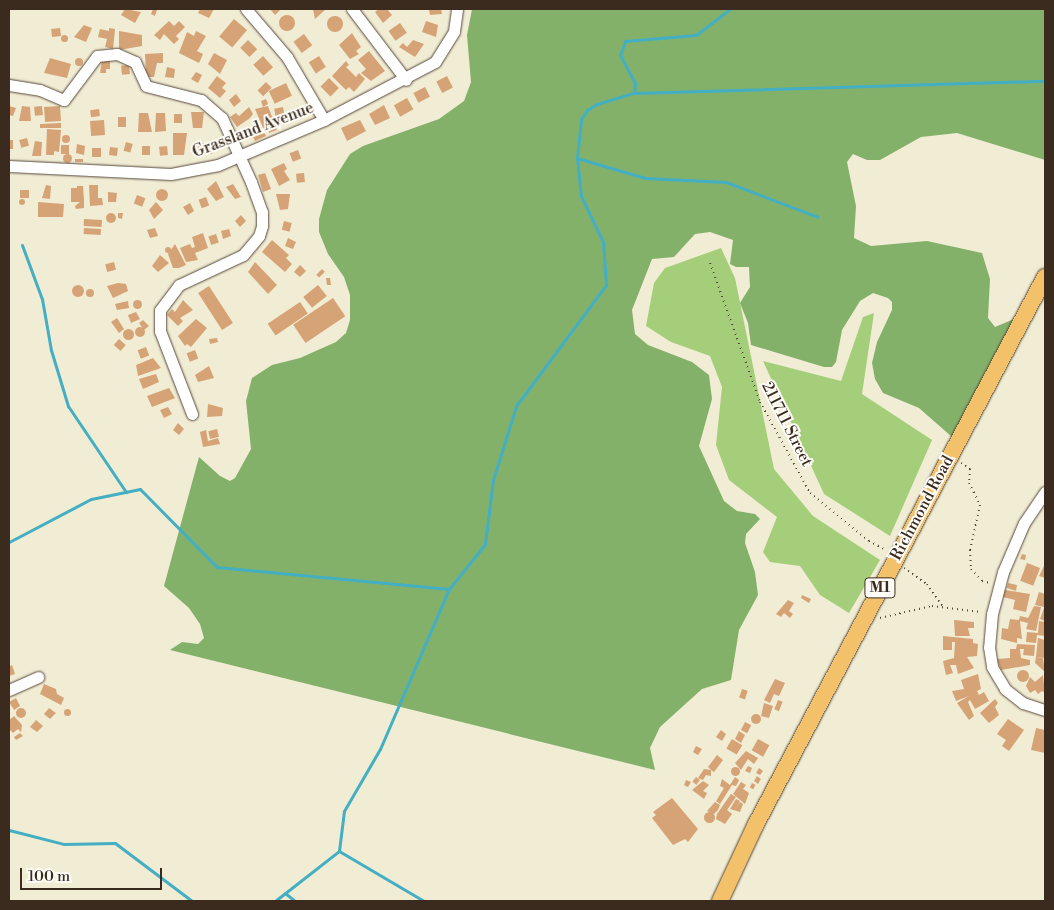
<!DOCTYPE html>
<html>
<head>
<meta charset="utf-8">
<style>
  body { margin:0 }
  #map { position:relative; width:1054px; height:910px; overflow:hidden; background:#f1ecd4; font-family:"Libre Bodoni",serif }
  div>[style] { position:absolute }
  .green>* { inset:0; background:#a4ce7a }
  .forest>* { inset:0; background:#83b16a }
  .stream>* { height:3px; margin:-1.5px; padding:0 1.5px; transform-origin:1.5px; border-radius:1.5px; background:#44afc2 }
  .building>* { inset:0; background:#d6a376; transform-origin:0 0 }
  .round { border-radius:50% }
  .path>* { height:2px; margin-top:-1px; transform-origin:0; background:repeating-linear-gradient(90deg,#564739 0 1px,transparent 0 5px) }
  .roads { filter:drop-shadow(0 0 1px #564739) drop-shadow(0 0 1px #564739) }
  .minor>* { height:11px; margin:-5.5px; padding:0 5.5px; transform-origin:5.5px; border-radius:5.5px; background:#fff }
  .highway>* { height:16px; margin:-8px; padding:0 8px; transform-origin:8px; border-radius:8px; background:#f4c16b }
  span { translate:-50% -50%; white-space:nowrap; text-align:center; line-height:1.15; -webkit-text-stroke:4px #fdfcf7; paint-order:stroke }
  .shield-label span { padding:1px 4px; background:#fdfcf7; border:1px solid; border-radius:4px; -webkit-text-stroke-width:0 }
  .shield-label { font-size:15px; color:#3b2a1e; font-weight:700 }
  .street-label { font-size:16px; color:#3b2a1e }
  .frame { position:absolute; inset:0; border:10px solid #3b2a1e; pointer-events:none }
  .scale { position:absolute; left:20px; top:868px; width:142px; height:22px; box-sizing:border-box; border:2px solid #3b2a1e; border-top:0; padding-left:6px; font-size:15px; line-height:18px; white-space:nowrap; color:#3b2a1e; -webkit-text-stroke:4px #fdfcf7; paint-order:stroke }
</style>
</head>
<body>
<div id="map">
  <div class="green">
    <div style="clip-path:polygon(721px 248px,735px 278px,774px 469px,813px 516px,880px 560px,849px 613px,820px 595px,800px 566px,770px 562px,763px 552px,777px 517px,729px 480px,716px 445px,722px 387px,710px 356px,671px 342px,646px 326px,654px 283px,665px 268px)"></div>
    <div style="clip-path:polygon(874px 313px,862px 394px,932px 440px,890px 536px,824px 494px,763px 361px,841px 381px,863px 317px)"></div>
  </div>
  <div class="forest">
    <div style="clip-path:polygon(472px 9px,1045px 9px,1045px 160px,957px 133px,921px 137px,880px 160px,867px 160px,853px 154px,847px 162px,856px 206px,854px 238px,871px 246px,927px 241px,982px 253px,990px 279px,988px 318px,995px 327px,1014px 319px,952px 437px,919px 408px,883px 393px,875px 379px,872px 363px,877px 342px,892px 310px,892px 302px,888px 298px,873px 293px,860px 301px,842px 330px,836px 362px,832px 367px,824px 367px,751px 345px,748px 323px,740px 303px,750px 287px,749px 267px,736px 267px,730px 264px,733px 240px,710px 232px,695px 234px,674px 257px,652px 259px,632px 310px,635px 334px,648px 345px,692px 362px,709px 375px,712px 399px,699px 446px,724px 501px,737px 511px,755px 514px,760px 519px,746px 534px,745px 543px,755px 572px,758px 595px,739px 630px,731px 680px,702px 689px,660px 727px,650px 748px,655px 770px,170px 650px,182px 642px,198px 644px,204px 638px,200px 624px,189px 608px,164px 586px,199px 457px,220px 476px,230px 481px,235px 478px,251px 449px,246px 401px,252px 378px,272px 365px,300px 358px,336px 342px,346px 333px,350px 320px,350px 295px,344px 277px,328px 254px,319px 232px,319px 219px,327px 190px,350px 154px,363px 146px,439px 119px,464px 101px,471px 82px,467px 35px)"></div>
  </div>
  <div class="stream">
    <div style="left:634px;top:93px;width:411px;rotate:-1.7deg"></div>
    <div style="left:577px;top:158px;width:71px;rotate:16.4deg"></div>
    <div style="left:645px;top:178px;width:81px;rotate:2.8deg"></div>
    <div style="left:726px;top:182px;width:98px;rotate:20.8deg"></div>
    <div style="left:22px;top:245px;width:58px;rotate:69.7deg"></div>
    <div style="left:42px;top:299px;width:52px;rotate:80deg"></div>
    <div style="left:51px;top:350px;width:59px;rotate:73.1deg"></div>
    <div style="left:68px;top:406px;width:104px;rotate:56deg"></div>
    <div style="left:9px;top:542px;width:93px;rotate:-27.7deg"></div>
    <div style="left:91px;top:499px;width:50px;rotate:-11.5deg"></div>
    <div style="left:140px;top:489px;width:110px;rotate:45.4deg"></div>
    <div style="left:217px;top:567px;width:233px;rotate:5.4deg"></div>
    <div style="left:9px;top:830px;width:57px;rotate:14.3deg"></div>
    <div style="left:64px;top:844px;width:51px;rotate:-1.1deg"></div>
    <div style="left:115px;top:843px;width:96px;rotate:37deg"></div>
    <div style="left:339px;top:851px;width:99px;rotate:30.5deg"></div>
    <div style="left:285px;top:893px;width:13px;rotate:39deg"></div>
    <div style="left:275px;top:901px;width:81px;rotate:-38deg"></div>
    <div style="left:339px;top:851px;width:40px;rotate:-82.9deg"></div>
    <div style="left:344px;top:811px;width:72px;rotate:-59.9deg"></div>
    <div style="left:380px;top:749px;width:174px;rotate:-66.7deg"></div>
    <div style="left:449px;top:589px;width:58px;rotate:-51.3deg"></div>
    <div style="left:485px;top:544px;width:64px;rotate:-82.9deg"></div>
    <div style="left:493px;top:480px;width:77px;rotate:-72.7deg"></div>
    <div style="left:516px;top:406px;width:151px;rotate:-53.4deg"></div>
    <div style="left:606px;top:285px;width:43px;rotate:-94deg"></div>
    <div style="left:603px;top:242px;width:51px;rotate:-115.6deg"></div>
    <div style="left:581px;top:196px;width:38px;rotate:-96deg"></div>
    <div style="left:577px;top:158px;width:39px;rotate:-84deg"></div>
    <div style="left:581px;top:119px;width:11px;rotate:-56deg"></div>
    <div style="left:587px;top:110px;width:12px;rotate:-31deg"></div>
    <div style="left:597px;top:104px;width:39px;rotate:-17deg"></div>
    <div style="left:634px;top:93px;width:10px;rotate:-84deg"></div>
    <div style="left:635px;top:83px;width:32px;rotate:-118deg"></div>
    <div style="left:620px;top:55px;width:15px;rotate:-70deg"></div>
    <div style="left:625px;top:41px;width:71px;rotate:-4.8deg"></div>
    <div style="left:696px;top:35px;width:43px;rotate:-37.4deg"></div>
  </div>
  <div class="building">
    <div style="clip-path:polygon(125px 9px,141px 12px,135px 23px,121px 15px)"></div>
    <div style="clip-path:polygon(153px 9px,157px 10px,155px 16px,151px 14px)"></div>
    <div style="clip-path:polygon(200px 9px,214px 9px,209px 18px,198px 13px)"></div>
    <div style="clip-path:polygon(270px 9px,281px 9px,275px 15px)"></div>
    <div style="clip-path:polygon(313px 9px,326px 9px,315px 19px)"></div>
    <div style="clip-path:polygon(379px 9px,387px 9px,392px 15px,383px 23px,375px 12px)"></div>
    <div style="clip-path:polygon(429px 9px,441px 9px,442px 14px,430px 15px)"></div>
    <div class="round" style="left:279px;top:15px;width:16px;height:16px"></div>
    <div class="round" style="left:327px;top:16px;width:16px;height:16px"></div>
    <div style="left:234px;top:19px;width:17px;height:23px;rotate:40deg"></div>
    <div style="clip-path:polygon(169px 21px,174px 26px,179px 21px,185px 27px,176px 36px,179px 39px,174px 44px,164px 34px,160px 40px,154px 35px)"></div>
    <div style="clip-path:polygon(426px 21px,438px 25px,436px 37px,422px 32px)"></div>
    <div style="left:400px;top:23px;width:12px;height:14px;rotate:55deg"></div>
    <div style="clip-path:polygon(84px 25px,92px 28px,86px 42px,74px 37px)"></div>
    <div style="left:60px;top:28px;width:8px;height:9px;rotate:83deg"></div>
    <div style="clip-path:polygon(109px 28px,115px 29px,113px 49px,105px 47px,107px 39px,98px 37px,100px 29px,109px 31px)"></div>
    <div style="clip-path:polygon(119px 31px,142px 35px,142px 46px,119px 50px)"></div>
    <div style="clip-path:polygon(196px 31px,206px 36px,197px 51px,203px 54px,199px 63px,179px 53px,187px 32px,194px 36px)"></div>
    <div style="clip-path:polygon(352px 33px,361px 47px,356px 51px,359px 54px,350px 59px,339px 45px)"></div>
    <div style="left:304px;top:34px;width:14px;height:13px;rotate:54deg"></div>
    <div class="round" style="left:60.5px;top:34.5px;width:7px;height:7px"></div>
    <div style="left:248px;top:40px;width:13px;height:11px;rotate:45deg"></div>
    <div style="clip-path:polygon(413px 40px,424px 44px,415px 57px,399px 47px,403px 43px,407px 47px)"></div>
    <div style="clip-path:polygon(369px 51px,385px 71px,371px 81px,361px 73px,366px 69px,358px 60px)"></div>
    <div style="clip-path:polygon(163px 53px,163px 63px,157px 63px,154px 77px,146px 77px,145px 54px)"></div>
    <div style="clip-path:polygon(214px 53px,227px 60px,220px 74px,208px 64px)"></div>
    <div style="left:263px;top:56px;width:15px;height:13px;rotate:48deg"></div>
    <div style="left:319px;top:56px;width:13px;height:12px;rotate:58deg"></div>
    <div style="clip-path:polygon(50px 58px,71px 64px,67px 78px,44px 73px)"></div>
    <div class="round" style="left:75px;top:58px;width:8px;height:8px"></div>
    <div style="clip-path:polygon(102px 60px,110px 60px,110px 69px,106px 69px,106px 73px,100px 73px)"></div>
    <div style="clip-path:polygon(346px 61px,349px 65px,346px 67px,356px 77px,359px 73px,365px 79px,354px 92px,349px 87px,346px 90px,332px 76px)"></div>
    <div style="left:129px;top:65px;width:9px;height:8px;rotate:84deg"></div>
    <div style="clip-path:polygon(167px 67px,175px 69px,174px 78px,165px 77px)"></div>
    <div style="clip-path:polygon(196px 72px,202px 75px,198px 83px,191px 79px)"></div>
    <div style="clip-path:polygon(217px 76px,226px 83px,222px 88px,226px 91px,220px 98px,208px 88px)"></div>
    <div style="left:447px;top:76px;width:13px;height:12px;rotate:63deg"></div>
    <div style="left:329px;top:78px;width:14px;height:12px;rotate:45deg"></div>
    <div style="left:266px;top:82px;width:8px;height:12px;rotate:45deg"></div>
    <div style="left:286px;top:83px;width:14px;height:19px;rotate:65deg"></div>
    <div style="left:425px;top:87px;width:11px;height:13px;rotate:63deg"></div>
    <div style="clip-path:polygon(236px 94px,241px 101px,234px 107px,229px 100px)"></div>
    <div style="left:407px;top:98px;width:13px;height:15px;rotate:61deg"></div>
    <div style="clip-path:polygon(266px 99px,268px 104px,263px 107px,261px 101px)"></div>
    <div style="clip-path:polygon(384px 105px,390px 118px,375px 125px,369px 114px)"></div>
    <div style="clip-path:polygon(9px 106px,16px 108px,13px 116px,9px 115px)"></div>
    <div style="clip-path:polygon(22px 106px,30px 107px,31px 121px,19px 121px)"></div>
    <div style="left:42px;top:106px;width:9px;height:8px;rotate:84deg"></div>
    <div style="left:60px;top:106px;width:15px;height:16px;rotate:86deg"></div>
    <div style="clip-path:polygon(268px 106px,277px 130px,269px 133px,268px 129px,264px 130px,255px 109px)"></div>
    <div style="clip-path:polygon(249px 107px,253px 114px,250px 118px,237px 127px,230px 117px,236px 113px,239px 116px)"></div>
    <div style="left:283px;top:107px;width:15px;height:9px;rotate:79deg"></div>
    <div style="left:99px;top:109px;width:7px;height:9px;rotate:82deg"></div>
    <div style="clip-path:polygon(191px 112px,204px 112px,202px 128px,193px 128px)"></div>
    <div style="clip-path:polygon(139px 113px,148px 113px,152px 132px,138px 132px)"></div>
    <div style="clip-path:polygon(156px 113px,165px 113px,166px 131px,155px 132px)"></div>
    <div style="left:174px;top:114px;width:8px;height:9px"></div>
    <div style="left:118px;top:117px;width:8px;height:10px"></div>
    <div style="left:104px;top:120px;width:15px;height:14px;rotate:86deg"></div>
    <div style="clip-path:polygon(360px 120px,366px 131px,347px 141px,341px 128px)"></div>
    <div style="clip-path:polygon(61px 123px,61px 128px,40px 128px,40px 124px)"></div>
    <div style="clip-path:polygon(259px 123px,266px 136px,255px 141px,253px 137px,249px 139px,245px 132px)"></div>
    <div style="clip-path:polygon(47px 129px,61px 130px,59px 152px,54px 151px,54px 155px,46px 155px)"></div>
    <div style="clip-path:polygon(173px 133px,187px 133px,184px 155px,173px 155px)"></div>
    <div class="round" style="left:62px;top:135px;width:8px;height:8px"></div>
    <div style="left:27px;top:138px;width:8px;height:8px;rotate:76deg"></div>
    <div style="left:9px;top:140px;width:4px;height:9px"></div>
    <div style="clip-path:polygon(35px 141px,42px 142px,41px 156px,32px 156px)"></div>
    <div style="left:126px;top:142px;width:7px;height:9px;rotate:16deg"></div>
    <div style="left:198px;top:143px;width:15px;height:10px;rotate:4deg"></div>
    <div style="clip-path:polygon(77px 144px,85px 146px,84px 155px,76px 153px)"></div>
    <div style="left:61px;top:145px;width:8px;height:9px"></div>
    <div style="left:150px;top:146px;width:9px;height:8px;rotate:90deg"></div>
    <div style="left:167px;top:146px;width:9px;height:8px;rotate:84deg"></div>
    <div style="left:110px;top:147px;width:8px;height:8px;rotate:7deg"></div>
    <div style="left:92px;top:148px;width:9px;height:9px"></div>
    <div style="left:298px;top:150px;width:9px;height:9px;rotate:69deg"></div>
    <div class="round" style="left:62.5px;top:153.5px;width:9px;height:9px"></div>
    <div style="left:75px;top:159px;width:8px;height:3px"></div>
    <div style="clip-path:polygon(284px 163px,287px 169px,284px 171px,290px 180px,279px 186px,271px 169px)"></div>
    <div style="clip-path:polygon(265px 173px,271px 189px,263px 192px,258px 175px)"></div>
    <div style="left:304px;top:173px;width:9px;height:8px;rotate:84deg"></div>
    <div style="clip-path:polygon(216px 181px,224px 197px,216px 201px,207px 189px)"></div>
    <div style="clip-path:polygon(233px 184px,241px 197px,235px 199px,226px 187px)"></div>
    <div style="clip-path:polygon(46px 185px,51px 186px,50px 199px,42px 198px)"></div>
    <div style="clip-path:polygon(89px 185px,98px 185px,98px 198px,102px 198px,103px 205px,90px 206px)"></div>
    <div style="clip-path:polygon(77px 186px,83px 186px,84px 200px,84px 208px,76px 209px,75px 206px,80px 202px,71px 202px,71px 188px,77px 188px)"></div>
    <div class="round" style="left:156px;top:189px;width:12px;height:12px"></div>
    <div style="left:20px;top:190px;width:9px;height:8px"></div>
    <div style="clip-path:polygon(108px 192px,117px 193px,116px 202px,108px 202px)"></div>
    <div style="clip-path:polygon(276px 194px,290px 194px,288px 209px,280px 210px)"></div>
    <div style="left:137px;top:195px;width:9px;height:9px;rotate:21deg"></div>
    <div style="left:206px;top:197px;width:9px;height:8px;rotate:69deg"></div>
    <div class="round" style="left:19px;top:199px;width:6px;height:6px"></div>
    <div style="clip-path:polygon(38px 202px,64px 204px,63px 217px,38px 217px)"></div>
    <div style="clip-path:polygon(156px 202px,163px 210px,154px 219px,149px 210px)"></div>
    <div style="clip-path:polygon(190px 203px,194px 211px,188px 215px,183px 207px)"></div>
    <div class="round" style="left:106px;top:213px;width:10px;height:10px"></div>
    <div style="clip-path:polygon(118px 213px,123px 213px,122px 219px,118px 218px)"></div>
    <div style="clip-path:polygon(241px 215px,246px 221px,240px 227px,235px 221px)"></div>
    <div style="left:84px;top:219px;width:18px;height:7px;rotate:3deg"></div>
    <div style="left:284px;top:221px;width:8px;height:9px;rotate:14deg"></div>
    <div style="left:84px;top:228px;width:17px;height:6px;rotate:3deg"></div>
    <div style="clip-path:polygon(155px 228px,158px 236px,150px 238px,147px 230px)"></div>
    <div style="clip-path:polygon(229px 229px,231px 236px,223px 239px,221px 231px)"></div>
    <div style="clip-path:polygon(203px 233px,208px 248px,195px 253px,198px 260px,186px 262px,180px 248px,190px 244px,192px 248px,195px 247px,192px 237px)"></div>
    <div style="left:216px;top:234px;width:9px;height:8px;rotate:72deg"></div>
    <div style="clip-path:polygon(288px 238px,296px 242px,293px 249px,285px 246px)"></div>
    <div style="clip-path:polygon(272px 240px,289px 255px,286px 258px,292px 264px,285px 272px,262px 252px)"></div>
    <div style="clip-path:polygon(175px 244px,186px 265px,179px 268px,173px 268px,168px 254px)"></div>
    <div class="round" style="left:165px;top:247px;width:6px;height:6px"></div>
    <div style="clip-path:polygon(160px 255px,169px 263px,158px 272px,152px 266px)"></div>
    <div style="left:114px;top:262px;width:8px;height:9px;rotate:76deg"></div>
    <div style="clip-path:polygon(255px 262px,277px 285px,268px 294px,248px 272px)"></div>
    <div style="clip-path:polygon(300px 265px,306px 271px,300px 277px,294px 272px)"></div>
    <div style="left:322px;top:269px;width:4px;height:8px;rotate:45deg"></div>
    <div style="clip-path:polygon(326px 278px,330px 278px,331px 285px,327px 285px)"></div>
    <div style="clip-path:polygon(118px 283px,126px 284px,128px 291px,113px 298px,107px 286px)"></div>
    <div style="left:318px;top:285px;width:14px;height:19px;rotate:51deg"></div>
    <div class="round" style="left:72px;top:285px;width:12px;height:12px"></div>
    <div style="left:209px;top:286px;width:44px;height:13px;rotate:57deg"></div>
    <div class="round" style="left:86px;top:289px;width:8px;height:8px"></div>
    <div style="left:333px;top:298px;width:22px;height:48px;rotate:56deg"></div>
    <div class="round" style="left:132.5px;top:299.5px;width:9px;height:9px"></div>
    <div style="clip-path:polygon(183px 300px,193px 310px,180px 318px,183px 321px,178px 326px,167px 315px,172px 309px,175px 312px)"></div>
    <div style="clip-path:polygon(128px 301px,129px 308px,117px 310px,115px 304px)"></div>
    <div style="left:300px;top:302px;width:14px;height:39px;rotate:56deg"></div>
    <div style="clip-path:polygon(136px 312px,140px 319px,131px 323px,128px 315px)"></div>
    <div style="clip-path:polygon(117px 318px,124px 329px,119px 333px,111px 322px)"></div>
    <div style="clip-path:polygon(196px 319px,207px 328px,191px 347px,187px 344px,185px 346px,178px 336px)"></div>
    <div style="clip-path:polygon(143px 320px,149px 326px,144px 330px,139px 323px)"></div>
    <div class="round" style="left:135px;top:327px;width:10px;height:10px"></div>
    <div class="round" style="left:122.5px;top:328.5px;width:11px;height:11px"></div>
    <div style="clip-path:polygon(217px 338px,218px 342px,210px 344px,209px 339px)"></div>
    <div style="left:119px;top:339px;width:9px;height:8px;rotate:41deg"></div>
    <div style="left:146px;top:347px;width:9px;height:9px;rotate:69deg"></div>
    <div style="left:195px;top:350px;width:9px;height:9px;rotate:69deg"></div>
    <div style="clip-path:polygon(153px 358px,161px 368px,138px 376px,136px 365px)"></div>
    <div style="clip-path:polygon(209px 366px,214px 378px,198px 382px,195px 375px)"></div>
    <div style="clip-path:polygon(156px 374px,159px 382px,143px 389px,139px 379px)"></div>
    <div style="clip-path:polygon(169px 388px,175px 398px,152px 407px,147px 396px)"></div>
    <div style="clip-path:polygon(208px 404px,223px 408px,222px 416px,207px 417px)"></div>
    <div style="clip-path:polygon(168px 407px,172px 414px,164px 418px,160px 410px)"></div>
    <div style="clip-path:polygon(178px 423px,184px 429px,179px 435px,173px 430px)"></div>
    <div style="left:217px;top:429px;width:8px;height:9px;rotate:76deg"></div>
    <div style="clip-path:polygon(206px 430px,208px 441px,218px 438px,220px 444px,203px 447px,200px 432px)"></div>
    <div style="clip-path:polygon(1022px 554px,1026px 555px,1025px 560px,1020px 559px)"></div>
    <div style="left:1027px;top:563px;width:14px;height:19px;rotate:21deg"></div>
    <div style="clip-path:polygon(1044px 566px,1045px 566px,1045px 578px,1039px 576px)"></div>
    <div style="clip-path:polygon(1008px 583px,1017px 585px,1016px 591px,1007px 588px)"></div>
    <div style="clip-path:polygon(1005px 590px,1030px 594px,1026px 612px,1013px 609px,1015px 600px,1003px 597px)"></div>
    <div style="clip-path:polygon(1039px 592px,1045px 594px,1044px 607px,1035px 605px)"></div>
    <div style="clip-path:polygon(802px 595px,811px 599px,809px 603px,801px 598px)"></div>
    <div style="clip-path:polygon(788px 600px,794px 603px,789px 611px,793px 614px,790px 618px,784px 613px,781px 617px,776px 614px)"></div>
    <div style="clip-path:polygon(1045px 605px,1045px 621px,1040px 619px)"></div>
    <div style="clip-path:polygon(1034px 606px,1041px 607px,1036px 631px,1026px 629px,1028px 623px,1020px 621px,1022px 639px,1017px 638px,1017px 643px,1001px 639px,1002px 628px,1008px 629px,1010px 619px,1019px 620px,1020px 616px,1028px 618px)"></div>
    <div style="clip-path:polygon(954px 620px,974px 622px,974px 628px,968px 628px,970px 636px,955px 636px)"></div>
    <div style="clip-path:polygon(1039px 621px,1045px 622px,1045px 636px,1037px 635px,1036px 643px,1026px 642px,1027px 632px,1038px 633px)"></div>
    <div style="clip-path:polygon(943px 636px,973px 639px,973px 643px,978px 644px,977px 656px,967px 657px,974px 668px,958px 674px,956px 665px,950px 665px,953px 673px,946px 675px,943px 661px,954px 658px,955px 642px,952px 642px,952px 650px,943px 650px)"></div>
    <div style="clip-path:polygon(1038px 638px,1045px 640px,1045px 658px,1036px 657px)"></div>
    <div style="clip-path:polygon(1017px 644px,1035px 645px,1034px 656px,1023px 655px,1024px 649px,1020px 649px,1021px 658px,1030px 660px,1030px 665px,1001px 670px,997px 659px,1010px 658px,1010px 649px,1016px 649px)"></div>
    <div style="clip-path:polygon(1036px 657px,1043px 658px,1045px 672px,1035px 663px)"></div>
    <div style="clip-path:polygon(12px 665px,15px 674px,9px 676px,9px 667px)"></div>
    <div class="round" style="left:1017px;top:670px;width:12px;height:12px"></div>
    <div style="clip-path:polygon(978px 674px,981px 689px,977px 691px,979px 695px,984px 692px,989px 701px,975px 709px,970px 700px,968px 702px,974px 716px,969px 720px,957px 703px,969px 696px,956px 701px,952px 691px,964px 689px,961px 680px)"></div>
    <div style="clip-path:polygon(1043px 675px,1045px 693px,1042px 691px,1038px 694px,1035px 690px,1030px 693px,1026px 686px,1030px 677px,1035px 682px)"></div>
    <div style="clip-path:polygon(775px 679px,785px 683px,779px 696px,774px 694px,770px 703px,764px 700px)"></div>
    <div style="clip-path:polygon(44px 684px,56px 689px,57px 694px,64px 698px,61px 705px,40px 694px)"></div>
    <div style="left:742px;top:689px;width:6px;height:9px;rotate:18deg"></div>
    <div style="clip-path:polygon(16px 698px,20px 706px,14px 710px,9px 702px)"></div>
    <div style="clip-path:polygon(995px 699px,998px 703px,995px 707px,999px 715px,989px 723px,980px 713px)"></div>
    <div style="left:778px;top:700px;width:5px;height:10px;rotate:22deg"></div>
    <div style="clip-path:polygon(764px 703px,773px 706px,769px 718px,761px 716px)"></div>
    <div style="clip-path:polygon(49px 708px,56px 713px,50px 719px,44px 714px)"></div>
    <div class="round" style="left:16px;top:708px;width:10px;height:10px"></div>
    <div class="round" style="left:63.5px;top:708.5px;width:7px;height:7px"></div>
    <div class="round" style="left:751px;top:714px;width:10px;height:10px"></div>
    <div style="clip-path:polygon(14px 716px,22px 725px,21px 732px,18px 729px,13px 733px,9px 729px,9px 720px)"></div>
    <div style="clip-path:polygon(1008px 719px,1024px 730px,1009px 751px,1002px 746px,1006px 740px,997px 734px)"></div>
    <div style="clip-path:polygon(36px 720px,43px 726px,37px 732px,30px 727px)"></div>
    <div style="left:745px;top:722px;width:7px;height:9px;rotate:27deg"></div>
    <div style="clip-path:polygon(1036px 728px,1045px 730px,1045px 753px,1031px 750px)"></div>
    <div style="clip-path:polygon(721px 730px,726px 734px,722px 741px,716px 737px)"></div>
    <div style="clip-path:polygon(739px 731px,745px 735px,741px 743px,735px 739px)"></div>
    <div style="clip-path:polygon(20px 733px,23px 736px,16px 740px,14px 737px)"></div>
    <div style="left:732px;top:739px;width:12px;height:11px;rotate:31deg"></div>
    <div style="left:758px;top:739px;width:13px;height:13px;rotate:29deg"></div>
    <div style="clip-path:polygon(696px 746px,702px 749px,698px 755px,693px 752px)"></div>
    <div style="clip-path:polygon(746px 751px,758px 758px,754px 764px,748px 759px,741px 770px,735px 763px)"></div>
    <div style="clip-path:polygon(717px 755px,723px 760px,714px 772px,711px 770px,711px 776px,706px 775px,703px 780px,698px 778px,704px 769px,711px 770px,708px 767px)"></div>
    <div style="clip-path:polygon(748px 766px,752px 768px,750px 773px,745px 771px)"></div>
    <div class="round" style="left:730.5px;top:766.5px;width:9px;height:9px"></div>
    <div style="clip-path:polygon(759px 768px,763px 771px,760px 775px,756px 773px)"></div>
    <div style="clip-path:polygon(757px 776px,761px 779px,758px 784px,754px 781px)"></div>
    <div style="left:696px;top:777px;width:5px;height:6px;rotate:37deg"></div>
    <div style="clip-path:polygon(735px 777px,739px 780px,736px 786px,732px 785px,720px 804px,716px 801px,724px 788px,720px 786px,722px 779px,730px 785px)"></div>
    <div style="clip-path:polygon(686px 780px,691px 782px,688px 787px,684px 785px)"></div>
    <div style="clip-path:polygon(703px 781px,709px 785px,703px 791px,707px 793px,704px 799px,692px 790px)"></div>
    <div style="clip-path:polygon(741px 782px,746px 785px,743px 789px,749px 793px,745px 804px,733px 794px)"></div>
    <div style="left:752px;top:783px;width:4px;height:5px;rotate:27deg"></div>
    <div style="clip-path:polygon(731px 794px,736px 797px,727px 810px,732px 814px,725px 824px,716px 819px,717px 814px)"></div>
    <div style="clip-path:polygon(672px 798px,698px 829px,688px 842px,685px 839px,673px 845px,652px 818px,656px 815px,653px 812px)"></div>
    <div style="clip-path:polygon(736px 799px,740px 801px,737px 806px,740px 802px,743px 804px,740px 812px,730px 809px)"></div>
    <div style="clip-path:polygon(715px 802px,720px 805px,718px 810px,714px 814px,707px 811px)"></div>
    <div class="round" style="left:703.5px;top:811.5px;width:11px;height:11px"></div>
  </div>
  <div class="path">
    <div style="left:710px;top:263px;width:148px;rotate:70.2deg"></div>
    <div style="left:760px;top:402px;width:104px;rotate:61.2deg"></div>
    <div style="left:810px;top:493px;width:76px;rotate:39.1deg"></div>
    <div style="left:869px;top:541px;width:19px;rotate:28deg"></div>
    <div style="left:961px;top:463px;width:11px;rotate:34deg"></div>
    <div style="left:970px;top:469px;width:14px;rotate:94deg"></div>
    <div style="left:969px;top:483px;width:25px;rotate:63deg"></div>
    <div style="left:980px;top:505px;width:46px;rotate:102.5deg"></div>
    <div style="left:970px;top:550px;width:19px;rotate:87deg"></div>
    <div style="left:971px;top:569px;width:16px;rotate:47deg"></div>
    <div style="left:982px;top:581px;width:8px;rotate:14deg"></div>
    <div style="left:904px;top:568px;width:28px;rotate:35deg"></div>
    <div style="left:927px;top:584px;width:29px;rotate:55deg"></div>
    <div style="left:880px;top:618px;width:53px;rotate:-13deg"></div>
    <div style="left:932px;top:606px;width:49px;rotate:7deg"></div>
  </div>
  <div class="roads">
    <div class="minor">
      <div style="left:246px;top:9px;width:63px;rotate:49.5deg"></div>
      <div style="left:287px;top:57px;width:73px;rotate:59.6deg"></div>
      <div style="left:352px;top:9px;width:89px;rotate:52.7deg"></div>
      <div style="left:9px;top:85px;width:31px;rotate:9deg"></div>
      <div style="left:40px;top:90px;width:26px;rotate:23deg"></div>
      <div style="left:64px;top:100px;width:55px;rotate:-53.1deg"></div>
      <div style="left:97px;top:56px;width:20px;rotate:-6deg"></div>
      <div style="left:117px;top:54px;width:20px;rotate:24deg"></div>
      <div style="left:135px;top:62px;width:26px;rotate:65deg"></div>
      <div style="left:146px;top:86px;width:57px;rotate:14.3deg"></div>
      <div style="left:201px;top:100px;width:28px;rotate:41deg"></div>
      <div style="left:222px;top:118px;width:70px;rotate:65.6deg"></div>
      <div style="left:251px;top:182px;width:32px;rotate:70deg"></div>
      <div style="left:262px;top:212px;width:14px;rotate:90deg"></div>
      <div style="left:262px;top:226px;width:10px;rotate:107deg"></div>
      <div style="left:259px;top:236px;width:25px;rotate:130deg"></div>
      <div style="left:243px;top:255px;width:71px;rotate:154.9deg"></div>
      <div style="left:179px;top:285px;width:31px;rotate:127deg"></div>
      <div style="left:160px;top:310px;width:21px;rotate:90deg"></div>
      <div style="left:160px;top:331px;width:89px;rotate:68.9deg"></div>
      <div style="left:9px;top:166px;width:162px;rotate:2.8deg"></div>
      <div style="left:171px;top:174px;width:48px;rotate:-10.8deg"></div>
      <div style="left:218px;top:165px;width:115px;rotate:-23deg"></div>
      <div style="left:324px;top:120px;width:125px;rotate:-27.6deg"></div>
      <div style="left:435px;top:62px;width:36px;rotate:-58deg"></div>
      <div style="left:454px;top:31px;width:22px;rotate:-82deg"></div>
      <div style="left:1045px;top:492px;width:37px;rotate:124deg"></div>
      <div style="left:1024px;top:523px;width:53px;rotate:113.2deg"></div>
      <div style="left:1003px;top:572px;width:43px;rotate:104.7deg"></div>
      <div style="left:992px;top:614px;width:33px;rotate:95deg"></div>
      <div style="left:989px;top:647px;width:20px;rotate:81deg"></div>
      <div style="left:992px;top:667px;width:26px;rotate:59deg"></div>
      <div style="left:1005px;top:689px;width:23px;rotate:38deg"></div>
      <div style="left:1023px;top:703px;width:23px;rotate:18deg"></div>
      <div style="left:9px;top:690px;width:32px;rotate:-24deg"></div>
    </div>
    <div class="highway">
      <div style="left:720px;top:901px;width:83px;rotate:-65deg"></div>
      <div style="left:755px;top:826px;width:621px;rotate:-62.16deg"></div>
    </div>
  </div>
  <div class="shield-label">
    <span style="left:880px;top:588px">M1</span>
  </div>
  <div class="street-label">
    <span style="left:253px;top:130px;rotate:-21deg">Grassland Avenue</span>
    <span style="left:787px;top:424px;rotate:63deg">211711 Street</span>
    <span style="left:922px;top:508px;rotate:-62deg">Richmond Road</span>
  </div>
  <div class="frame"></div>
  <div class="scale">100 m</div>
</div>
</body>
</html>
